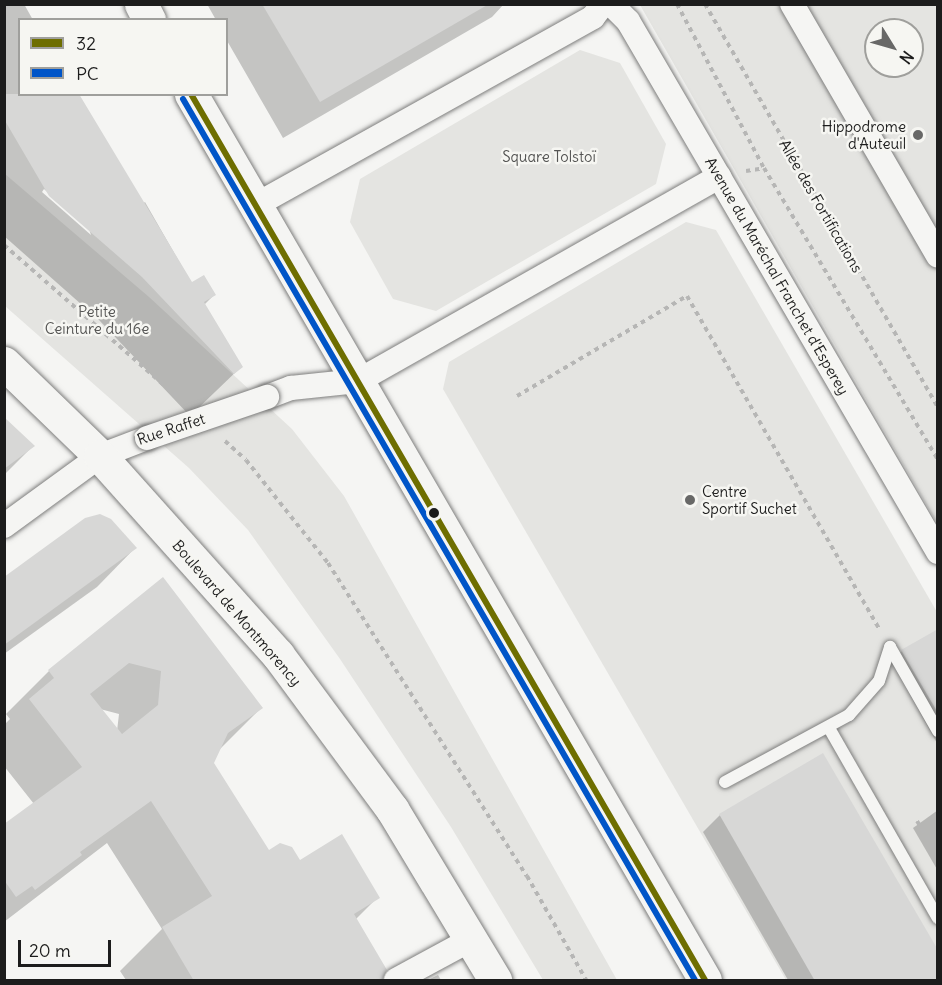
<!DOCTYPE html>
<html>
<head>
<meta charset="utf-8">
<style>
  body { margin:0 }
  #map { position:relative; width:942px; height:985px; overflow:hidden; background:#f5f5f3; font-family:Delius,sans-serif }
  div>[style] { position:absolute }
  .green>* { inset:0; background:#e4e4e1 }
  .shadow>* { inset:0; background:#0003 }
  .building>* { inset:0; background:#d7d7d6 }
  .path>* { height:4px; margin-top:-2px; transform-origin:0; background:repeating-linear-gradient(90deg,#b6b6b5 0 4.5px,transparent 0 9px) }
  .roads { filter:drop-shadow(0 0 2px #7e7e7d) drop-shadow(0 0 2px #7e7e7d) }
  .lane>* { height:12px; margin:-6px; padding:0 6px; transform-origin:6px; border-radius:6px; background:#f5f5f3 }
  .street>* { height:24px; margin:-12px; padding:0 12px; transform-origin:12px; border-radius:12px; background:#f5f5f3 }
  .secondary>* { height:33px; margin:-16.5px; padding:0 16.5px; transform-origin:16.5px; border-radius:16.5px; background:#f5f5f3 }
  .primary>* { height:33px; margin:-16.5px; padding:0 16.5px; transform-origin:16.5px; border-radius:16.5px; background:#f5f5f3 }
  .bridges { filter:drop-shadow(0 0 2px #7e7e7d) drop-shadow(0 0 2px #7e7e7d) }
  .street-bridge>* { height:24px; margin:-12px; padding:0 12px; transform-origin:12px; border-radius:12px; background:#f5f5f3 }
  .bus-1>* { height:6px; margin:-3px; padding:0 3px; transform-origin:3px; border-radius:3px; background:#6e6e00 }
  .bus-2>* { height:6px; margin:-3px; padding:0 3px; transform-origin:3px; border-radius:3px; background:#0055c8 }
  .dots>* { width:16px; height:16px; translate:-50% -50%; box-sizing:border-box; border:3px solid #f6f6f2; border-radius:50% }
  span { translate:-50% -50%; white-space:nowrap; text-align:center; line-height:1.15; -webkit-text-stroke:5px #f6f6f2; paint-order:stroke }
  .poi-label { font-size:15px; color:#1c1c1c }
  .right { translate:-100% -50%; text-align:right }
  .left { translate:0 -50%; text-align:left }
  .park-label { font-size:15px; color:#545453 }
  .street-label { font-size:15px; color:#1c1c1c }
  .frame { position:absolute; inset:0; border:6px solid #1c1c1c; pointer-events:none }
  .legend { position:absolute; left:18px; top:18px; width:210px; height:78px; box-sizing:border-box; background:#f6f6f2; border:2px solid #9f9f9c; margin:0; padding:8px 10px; list-style:none; font-size:18px; color:#1c1c1c }
  .legend li { display:flex; align-items:center; gap:12px; height:30px }
  .legend b { width:30px; border:2px solid #9f9f9c }
  .north { position:absolute; left:864px; top:18px; width:60px; height:60px; box-sizing:border-box; background:#f6f6f2; border:2px solid #9f9f9c; border-radius:50%; rotate:127deg; font-size:16px; font-weight:700; line-height:24px; text-align:center; color:#1c1c1c }
  .north::after { content:''; display:block; margin:auto; width:21px; height:27px; background:#686867; clip-path:polygon(50% 0,100% 100%,50% 72%,0 100%) }
  .scale { position:absolute; left:18px; top:940px; width:93px; height:27px; box-sizing:border-box; border:3px solid #1c1c1c; border-top:0; padding-left:8px; font-size:18px; line-height:21px; white-space:nowrap; color:#1c1c1c; -webkit-text-stroke:4px #f6f6f2; paint-order:stroke }
</style>
</head>
<body>
<div id="map">
  <div class="green">
    <div style="clip-path:polygon(evenodd,640px 5px,937px 5px,937px 523px,640px 5px,876px 30px,912px 30px,912px 66px,876px 66px,876px 30px)"></div>
    <div style="clip-path:polygon(580px 50px,620px 63px,666px 144px,656px 184px,436px 311px,393px 299px,350px 222px,360px 179px)"></div>
    <div style="clip-path:polygon(5px 174px,149px 297px,292px 429px,344px 496px,617px 980px,543px 980px,451px 827px,340px 659px,248px 530px,189px 468px,5px 306px)"></div>
    <div style="clip-path:polygon(686px 222px,716px 230px,937px 612px,937px 980px,786px 980px,443px 389px,449px 362px)"></div>
  </div>
  <div class="shadow">
    <div style="clip-path:polygon(evenodd,4px 4px,24px 4px,33px 20px,20px 20px,20px 94px,141px 205px,145px 202px,192px 284px,214px 295px,204px 305px,241px 367px,190px 416px,99px 320px,4px 236px,4px 4px,44px 189px,89px 229px,91px 235px,42px 192px,44px 189px)"></div>
    <div style="clip-path:polygon(207px 4px,504px 4px,492px 17px,283px 138px,226px 39px,226px 20px,216px 20px)"></div>
    <div style="clip-path:polygon(4px 419px,33px 446px,4px 475px)"></div>
    <div style="clip-path:polygon(135px 548px,97px 587px,4px 654px,4px 580px)"></div>
    <div style="clip-path:polygon(evenodd,163px 579px,261px 708px,219px 750px,213px 763px,268px 853px,299px 862px,378px 897px,355px 920px,381px 980px,126px 980px,120px 971px,162px 929px,107px 843px,4px 922px,4px 826px,34px 804px,4px 766px,4px 725px,10px 719px,6px 714px,49px 671px,163px 579px,100px 709px,119px 714px,117px 731px,100px 709px)"></div>
    <div style="clip-path:polygon(938px 637px,938px 745px,892px 662px,902px 651px)"></div>
    <div style="clip-path:polygon(938px 810px,938px 871px,913px 828px)"></div>
    <div style="clip-path:polygon(720px 815px,938px 980px,788px 980px,703px 832px)"></div>
    <div style="clip-path:polygon(438px 975px,441px 980px,428px 980px)"></div>
  </div>
  <div class="building">
    <div style="clip-path:polygon(262px 4px,489px 4px,320px 102px)"></div>
    <div style="clip-path:polygon(4px 94px,79px 94px,192px 282px,204px 275px,216px 295px,204px 302px,243px 367px,234px 374px,142px 277px,49px 196px,4px 119px)"></div>
    <div style="clip-path:polygon(4px 417px,35px 446px,4px 469px)"></div>
    <div style="clip-path:polygon(100px 514px,111px 519px,137px 548px,4px 645px,4px 577px,85px 518px)"></div>
    <div style="clip-path:polygon(evenodd,163px 577px,263px 708px,228px 733px,214px 763px,269px 850px,280px 843px,292px 847px,300px 860px,342px 834px,380px 898px,354px 914px,387px 970px,382px 981px,194px 981px,162px 927px,212px 896px,151px 801px,80px 852px,82px 855px,35px 890px,32px 886px,16px 897px,4px 880px,4px 824px,82px 767px,29px 699px,54px 678px,48px 670px,163px 577px,129px 663px,161px 671px,158px 705px,122px 734px,90px 694px,129px 663px)"></div>
    <div style="clip-path:polygon(938px 629px,938px 713px,901px 650px)"></div>
    <div style="clip-path:polygon(823px 753px,938px 950px,938px 981px,815px 981px,719px 814px)"></div>
  </div>
  <div class="path">
    <div style="left:677px;top:4px;width:186px;rotate:62.1deg"></div>
    <div style="left:705px;top:4px;width:466px;rotate:60deg"></div>
    <div style="left:746px;top:171px;width:18px;rotate:-9deg"></div>
    <div style="left:764px;top:168px;width:340px;rotate:59.2deg"></div>
    <div style="left:4px;top:245px;width:234px;rotate:41.2deg"></div>
    <div style="left:517px;top:396px;width:197px;rotate:-30.5deg"></div>
    <div style="left:687px;top:296px;width:384px;rotate:60deg"></div>
    <div style="left:225px;top:441px;width:28px;rotate:42deg"></div>
    <div style="left:246px;top:460px;width:132px;rotate:51.5deg"></div>
    <div style="left:328px;top:563px;width:371px;rotate:57.6deg"></div>
    <div style="left:527px;top:876px;width:120px;rotate:60.4deg"></div>
    <div style="left:917px;top:821px;width:40px;rotate:58deg"></div>
  </div>
  <div class="roads">
    <div class="lane">
      <div style="left:829px;top:728px;width:219px;rotate:60.2deg"></div>
      <div style="left:725px;top:782px;width:141px;rotate:-28.4deg"></div>
      <div style="left:849px;top:715px;width:45px;rotate:-48.6deg"></div>
      <div style="left:879px;top:681px;width:36px;rotate:-72deg"></div>
      <div style="left:890px;top:647px;width:97px;rotate:60.3deg"></div>
    </div>
    <div class="street">
      <div style="left:611px;top:4px;width:24px;rotate:45deg"></div>
      <div style="left:628px;top:21px;width:615px;rotate:59.72deg"></div>
      <div style="left:792px;top:4px;width:291px;rotate:59.9deg"></div>
      <div style="left:254px;top:206px;width:388px;rotate:-29.1deg"></div>
      <div style="left:593px;top:17px;width:16px;rotate:-52deg"></div>
      <div style="left:267px;top:397px;width:26px;rotate:-21deg"></div>
      <div style="left:291px;top:388px;width:67px;rotate:-6deg"></div>
      <div style="left:358px;top:381px;width:415px;rotate:-29.5deg"></div>
      <div style="left:4px;top:526px;width:119px;rotate:-36.1deg"></div>
      <div style="left:100px;top:456px;width:50px;rotate:-21deg"></div>
      <div style="left:396px;top:980px;width:84px;rotate:-28.4deg"></div>
    </div>
    <div class="secondary">
      <div style="left:4px;top:363px;width:134px;rotate:44.1deg"></div>
      <div style="left:100px;top:456px;width:267px;rotate:48.2deg"></div>
      <div style="left:278px;top:655px;width:192px;rotate:53.5deg"></div>
      <div style="left:392px;top:809px;width:200px;rotate:58.9deg"></div>
    </div>
    <div class="primary">
      <div style="left:141px;top:4px;width:18px;rotate:63deg"></div>
      <div style="left:191px;top:94px;width:1024px;rotate:59.88deg"></div>
    </div>
  </div>
  <div class="bridges">
    <div class="street-bridge">
      <div style="left:147px;top:438px;width:127px;rotate:-18.9deg"></div>
    </div>
  </div>
  <div class="bus-1">
    <div style="left:191px;top:94px;width:1024px;rotate:59.88deg"></div>
  </div>
  <div class="bus-2">
    <div style="left:183px;top:99px;width:1019px;rotate:59.84deg"></div>
  </div>
  <div class="dots">
    <div style="left:918px;top:135px;background:#686867"></div>
    <div style="left:690px;top:500px;background:#686867"></div>
    <div style="left:434px;top:513px;background:#1c1c1c"></div>
  </div>
  <div class="poi-label">
    <span class="right" style="left:906px;top:135px">Hippodrome<br>d'Auteuil</span>
    <span class="left" style="left:702px;top:500px">Centre<br>Sportif Suchet</span>
  </div>
  <div class="park-label">
    <span style="left:549px;top:157px">Square Tolstoï</span>
    <span style="left:97px;top:320px">Petite<br>Ceinture du 16e</span>
  </div>
  <div class="street-label">
    <span style="left:821px;top:206px;rotate:60deg">Allée des Fortifications</span>
    <span style="left:777px;top:276px;rotate:60deg">Avenue du Maréchal Franchet d'Esperey</span>
    <span style="left:171px;top:429px;rotate:-18deg">Rue Raffet</span>
    <span style="left:237px;top:613px;rotate:49deg">Boulevard de Montmorency</span>
  </div>
  <div class="frame"></div>
  <ul class="legend">
  <li><b style="height:8px;background:#6e6e00"></b>32</li>
  <li><b style="height:8px;background:#0055c8"></b>PC</li>
  </ul>
  <div class="north">N</div>
  <div class="scale">20 m</div>
</div>
</body>
</html>
